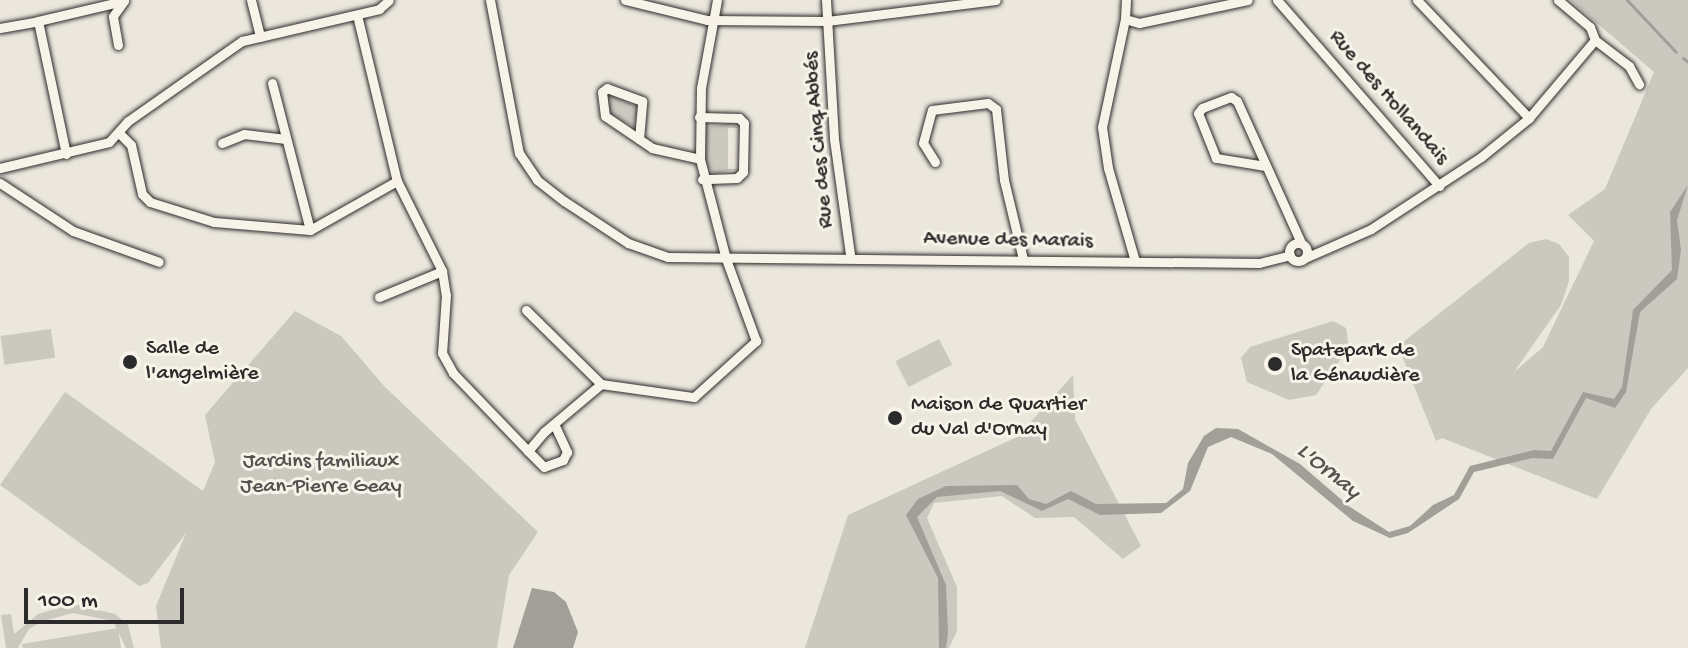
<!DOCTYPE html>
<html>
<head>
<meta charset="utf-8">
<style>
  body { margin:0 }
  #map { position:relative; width:1688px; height:648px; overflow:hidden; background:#ebe7dd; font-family:"Gochi Hand",sans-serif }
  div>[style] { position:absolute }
  .green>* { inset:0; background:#cbc8bf; transform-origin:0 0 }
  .water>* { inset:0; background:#a29f98 }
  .stream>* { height:3px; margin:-1.5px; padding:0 1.5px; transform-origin:1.5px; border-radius:1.5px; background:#a29f98 }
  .roads { filter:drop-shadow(0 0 2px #2b2b2b) drop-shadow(0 0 2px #2b2b2b) }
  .minor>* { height:9px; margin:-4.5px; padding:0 4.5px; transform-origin:4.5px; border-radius:4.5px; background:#f7f3e8 }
  .minor>.ring { margin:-4.5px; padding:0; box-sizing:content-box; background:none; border:9px solid #f7f3e8; border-radius:50% }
  .dots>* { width:22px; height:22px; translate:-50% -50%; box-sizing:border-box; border:4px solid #f7f3e8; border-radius:50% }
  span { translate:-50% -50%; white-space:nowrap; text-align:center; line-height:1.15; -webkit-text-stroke:6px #f7f3e8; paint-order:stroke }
  .street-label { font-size:22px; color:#2b2b2b }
  .poi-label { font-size:22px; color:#2b2b2b }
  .left { translate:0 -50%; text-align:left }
  .park-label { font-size:22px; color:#535250 }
  .water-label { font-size:24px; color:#555451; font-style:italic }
  .scale { position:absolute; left:24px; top:588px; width:160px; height:36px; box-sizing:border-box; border:4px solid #2b2b2b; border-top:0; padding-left:10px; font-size:24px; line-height:28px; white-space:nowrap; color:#2b2b2b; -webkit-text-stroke:6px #f7f3e8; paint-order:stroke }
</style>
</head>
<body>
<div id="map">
  <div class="green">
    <div style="clip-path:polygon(1570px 0,1688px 0,1688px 368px,1651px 409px,1597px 499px,1442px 438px,1436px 441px,1398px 346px,1529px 243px,1546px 239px,1559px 244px,1569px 257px,1569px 281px,1561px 305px,1514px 372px,1543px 347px,1594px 241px,1568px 215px,1605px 189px,1654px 72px)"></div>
    <div style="clip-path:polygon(611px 95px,638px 107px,634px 127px,610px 113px,606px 98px)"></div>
    <div style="clip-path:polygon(733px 123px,738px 128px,728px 128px,728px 169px,737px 169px,714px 174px,705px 162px,705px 127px)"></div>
    <div style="clip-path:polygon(295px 311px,341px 336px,385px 387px,538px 532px,509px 575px,497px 648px,161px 648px,156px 606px,186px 533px,148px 583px,139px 586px,0 485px,65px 392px,203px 491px,215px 462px,205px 415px)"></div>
    <div style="clip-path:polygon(1333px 321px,1346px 328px,1349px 347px,1316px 395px,1289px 400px,1247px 382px,1241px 358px,1250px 347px)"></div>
    <div style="left:51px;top:329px;width:29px;height:51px;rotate:82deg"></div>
    <div style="left:939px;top:339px;width:29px;height:49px;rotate:63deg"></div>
    <div style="clip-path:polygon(1073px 375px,1075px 419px,1141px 546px,1123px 559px,1074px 517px,1035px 518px,1002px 496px,934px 503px,927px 518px,957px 587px,957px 631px,949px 648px,805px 648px,848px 515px,1017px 437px)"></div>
    <div style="clip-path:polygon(73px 604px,115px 614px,128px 625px,134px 648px,126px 648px,113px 621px,73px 613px,43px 621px,29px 629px,18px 648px,6px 648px,1px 615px,11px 614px,14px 634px,38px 614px)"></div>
    <div style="clip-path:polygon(118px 628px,121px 648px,23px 648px,22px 644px)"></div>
  </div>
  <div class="water">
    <div style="clip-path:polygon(1688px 185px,1677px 220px,1681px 250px,1677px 279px,1640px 312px,1626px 392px,1615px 408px,1586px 398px,1553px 459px,1532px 458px,1474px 472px,1459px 499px,1408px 533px,1390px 538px,1353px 521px,1272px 454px,1231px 437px,1208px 447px,1190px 491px,1161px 513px,1100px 515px,1068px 499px,1042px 511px,1000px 491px,937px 497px,917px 517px,946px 585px,948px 633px,946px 648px,939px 648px,938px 578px,906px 515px,918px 499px,946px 486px,1017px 485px,1029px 499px,1046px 504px,1071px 491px,1096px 504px,1166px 503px,1183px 489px,1188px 463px,1204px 436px,1216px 428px,1238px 429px,1300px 464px,1350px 507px,1389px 532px,1410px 526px,1433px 505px,1454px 495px,1470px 466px,1534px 450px,1551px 451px,1583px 392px,1614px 399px,1622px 387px,1633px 310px,1672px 270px,1670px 212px)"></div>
    <div style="clip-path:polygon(532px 588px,554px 592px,566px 602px,578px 632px,573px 648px,513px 648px)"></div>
  </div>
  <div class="stream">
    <div style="left:1627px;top:0;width:71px;rotate:46.7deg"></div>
    <div style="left:1683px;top:58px;width:6px;rotate:39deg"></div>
  </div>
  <div class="roads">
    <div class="minor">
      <div style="left:251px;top:0;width:38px;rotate:76deg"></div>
      <div style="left:490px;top:0;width:156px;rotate:79.3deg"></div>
      <div style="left:519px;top:153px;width:32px;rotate:56deg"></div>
      <div style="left:537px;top:180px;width:34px;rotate:38deg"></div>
      <div style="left:564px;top:201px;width:77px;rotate:33.3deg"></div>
      <div style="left:628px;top:243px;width:42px;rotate:19.3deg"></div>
      <div style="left:668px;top:257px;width:591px;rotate:0.58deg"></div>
      <div style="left:1259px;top:263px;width:32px;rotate:-14deg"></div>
      <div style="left:625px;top:0;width:84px;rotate:13.7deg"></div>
      <div style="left:707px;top:20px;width:120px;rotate:0.5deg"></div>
      <div style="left:827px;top:21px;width:170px;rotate:-7.1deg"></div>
      <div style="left:826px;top:0;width:139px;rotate:86.7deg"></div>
      <div style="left:834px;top:139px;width:117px;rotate:82.1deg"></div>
      <div style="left:1126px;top:0;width:19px;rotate:93deg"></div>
      <div style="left:1125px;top:19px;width:15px;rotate:16deg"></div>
      <div style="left:1139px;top:23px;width:111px;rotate:-11.9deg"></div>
      <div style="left:1277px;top:0;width:247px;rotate:48.9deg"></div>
      <div style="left:1417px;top:0;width:163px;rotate:46.5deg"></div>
      <div style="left:1558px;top:0;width:42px;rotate:40.2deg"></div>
      <div style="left:1590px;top:27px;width:14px;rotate:69deg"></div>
      <div style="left:1595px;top:40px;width:43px;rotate:37.4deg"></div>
      <div style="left:1629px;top:66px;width:21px;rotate:61deg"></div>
      <div style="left:357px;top:15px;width:171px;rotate:76.5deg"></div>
      <div style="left:397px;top:181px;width:101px;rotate:63.4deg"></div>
      <div style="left:442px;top:271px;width:24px;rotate:81deg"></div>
      <div style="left:446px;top:295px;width:58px;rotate:93.9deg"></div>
      <div style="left:442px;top:353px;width:23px;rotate:61deg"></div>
      <div style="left:453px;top:373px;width:108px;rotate:46.1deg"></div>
      <div style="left:1125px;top:19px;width:110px;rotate:102deg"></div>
      <div style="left:1102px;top:127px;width:41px;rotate:81.7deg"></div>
      <div style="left:1108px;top:168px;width:97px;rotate:73.8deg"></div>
      <div style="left:0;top:28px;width:39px;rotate:-10deg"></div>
      <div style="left:118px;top:45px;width:29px;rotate:-100deg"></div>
      <div style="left:113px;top:16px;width:19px;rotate:-54deg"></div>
      <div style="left:272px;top:83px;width:152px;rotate:75.5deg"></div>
      <div style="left:699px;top:117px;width:40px;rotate:1.4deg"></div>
      <div style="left:739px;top:118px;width:7px;rotate:45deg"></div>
      <div style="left:744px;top:123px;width:49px;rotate:91.2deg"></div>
      <div style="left:743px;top:172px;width:8px;rotate:135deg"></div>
      <div style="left:737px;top:178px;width:35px;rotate:178deg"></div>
      <div style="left:119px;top:133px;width:17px;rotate:45deg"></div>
      <div style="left:131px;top:145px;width:50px;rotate:77.3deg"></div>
      <div style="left:142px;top:194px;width:11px;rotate:45deg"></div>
      <div style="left:150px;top:202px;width:67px;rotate:17.4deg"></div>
      <div style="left:214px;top:222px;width:96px;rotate:4.8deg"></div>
      <div style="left:639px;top:139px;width:38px;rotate:-85deg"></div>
      <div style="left:642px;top:101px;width:37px;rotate:-160deg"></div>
      <div style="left:607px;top:88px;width:6px;rotate:141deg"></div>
      <div style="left:602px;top:92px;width:24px;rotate:83deg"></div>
      <div style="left:605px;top:116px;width:57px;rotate:34.2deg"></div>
      <div style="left:652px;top:148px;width:49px;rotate:12.9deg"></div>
      <div style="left:222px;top:143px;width:24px;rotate:-22deg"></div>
      <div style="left:244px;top:134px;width:42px;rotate:6.8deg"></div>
      <div style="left:66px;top:154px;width:136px;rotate:-101.9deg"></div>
      <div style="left:38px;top:21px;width:87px;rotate:-13.2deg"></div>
      <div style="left:935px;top:162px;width:22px;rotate:-122deg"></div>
      <div style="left:923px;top:143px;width:34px;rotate:-75deg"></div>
      <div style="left:932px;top:110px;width:56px;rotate:-7.1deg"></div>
      <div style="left:988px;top:103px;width:10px;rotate:37deg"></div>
      <div style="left:996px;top:109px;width:71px;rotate:83.6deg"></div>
      <div style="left:1004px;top:180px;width:81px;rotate:76.5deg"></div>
      <div style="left:1265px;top:166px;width:50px;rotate:-170.7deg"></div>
      <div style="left:1216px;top:158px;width:48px;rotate:-111.8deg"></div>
      <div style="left:1198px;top:113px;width:6px;rotate:-51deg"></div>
      <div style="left:1202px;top:108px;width:31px;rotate:-21deg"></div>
      <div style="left:1231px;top:97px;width:7px;rotate:34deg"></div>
      <div style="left:1237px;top:101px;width:156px;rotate:65.7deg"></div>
      <div style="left:0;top:168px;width:112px;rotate:-13.4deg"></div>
      <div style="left:109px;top:142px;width:28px;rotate:-48deg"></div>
      <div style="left:128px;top:121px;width:139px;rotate:-35.1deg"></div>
      <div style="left:242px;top:41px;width:141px;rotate:-13.1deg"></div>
      <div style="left:379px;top:9px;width:13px;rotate:-42deg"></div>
      <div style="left:0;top:183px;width:87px;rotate:33.3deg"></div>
      <div style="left:73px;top:231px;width:91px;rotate:19.8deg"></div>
      <div style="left:310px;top:230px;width:100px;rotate:-29.4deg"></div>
      <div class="ring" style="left:1289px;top:243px;width:9px;height:9px"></div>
      <div style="left:1305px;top:258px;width:72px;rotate:-23.7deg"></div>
      <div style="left:1371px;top:229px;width:131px;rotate:-33.2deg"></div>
      <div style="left:1481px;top:157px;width:62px;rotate:-39.1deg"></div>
      <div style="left:1529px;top:118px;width:102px;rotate:-49.8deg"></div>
      <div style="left:379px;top:297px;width:68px;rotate:-22.4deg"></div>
      <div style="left:526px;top:310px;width:105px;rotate:44.6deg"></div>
      <div style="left:555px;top:426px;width:29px;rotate:65deg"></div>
      <div style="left:567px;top:452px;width:9px;rotate:117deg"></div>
      <div style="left:563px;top:460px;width:20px;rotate:160deg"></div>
      <div style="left:544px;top:467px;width:23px;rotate:-135deg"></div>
      <div style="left:528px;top:451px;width:25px;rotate:-50deg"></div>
      <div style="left:544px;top:432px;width:75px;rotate:-40.1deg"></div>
      <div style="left:601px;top:384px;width:94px;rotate:8deg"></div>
      <div style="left:694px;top:397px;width:84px;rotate:-42.1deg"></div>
      <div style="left:756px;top:341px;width:87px;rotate:-110.1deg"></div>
      <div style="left:726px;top:259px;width:103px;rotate:-104.6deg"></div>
      <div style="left:700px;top:159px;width:71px;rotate:-89.2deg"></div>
      <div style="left:701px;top:88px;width:89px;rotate:-79.7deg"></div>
    </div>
  </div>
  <div class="dots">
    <div style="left:130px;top:362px;background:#2b2b2b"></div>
    <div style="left:1275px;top:364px;background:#2b2b2b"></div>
    <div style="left:895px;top:418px;background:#2b2b2b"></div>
  </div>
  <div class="street-label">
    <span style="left:1388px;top:98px;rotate:49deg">Rue des Hollandais</span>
    <span style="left:820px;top:140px;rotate:-95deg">Rue des Cinq Abbés</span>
    <span style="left:1008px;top:241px;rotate:1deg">Avenue des Marais</span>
  </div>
  <div class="poi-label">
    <span class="left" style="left:146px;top:362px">Salle de<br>l'angelmière</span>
    <span class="left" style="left:1291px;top:364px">Spatepark de<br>la Génaudière</span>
    <span class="left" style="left:911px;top:418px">Maison de Quartier<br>du Val d'Ornay</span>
  </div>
  <div class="park-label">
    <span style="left:321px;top:475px">Jardins familiaux<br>Jean-Pierre Geay</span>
  </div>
  <div class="water-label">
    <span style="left:1328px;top:472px;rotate:39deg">L'Ornay</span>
  </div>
  <div class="scale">100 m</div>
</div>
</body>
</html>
